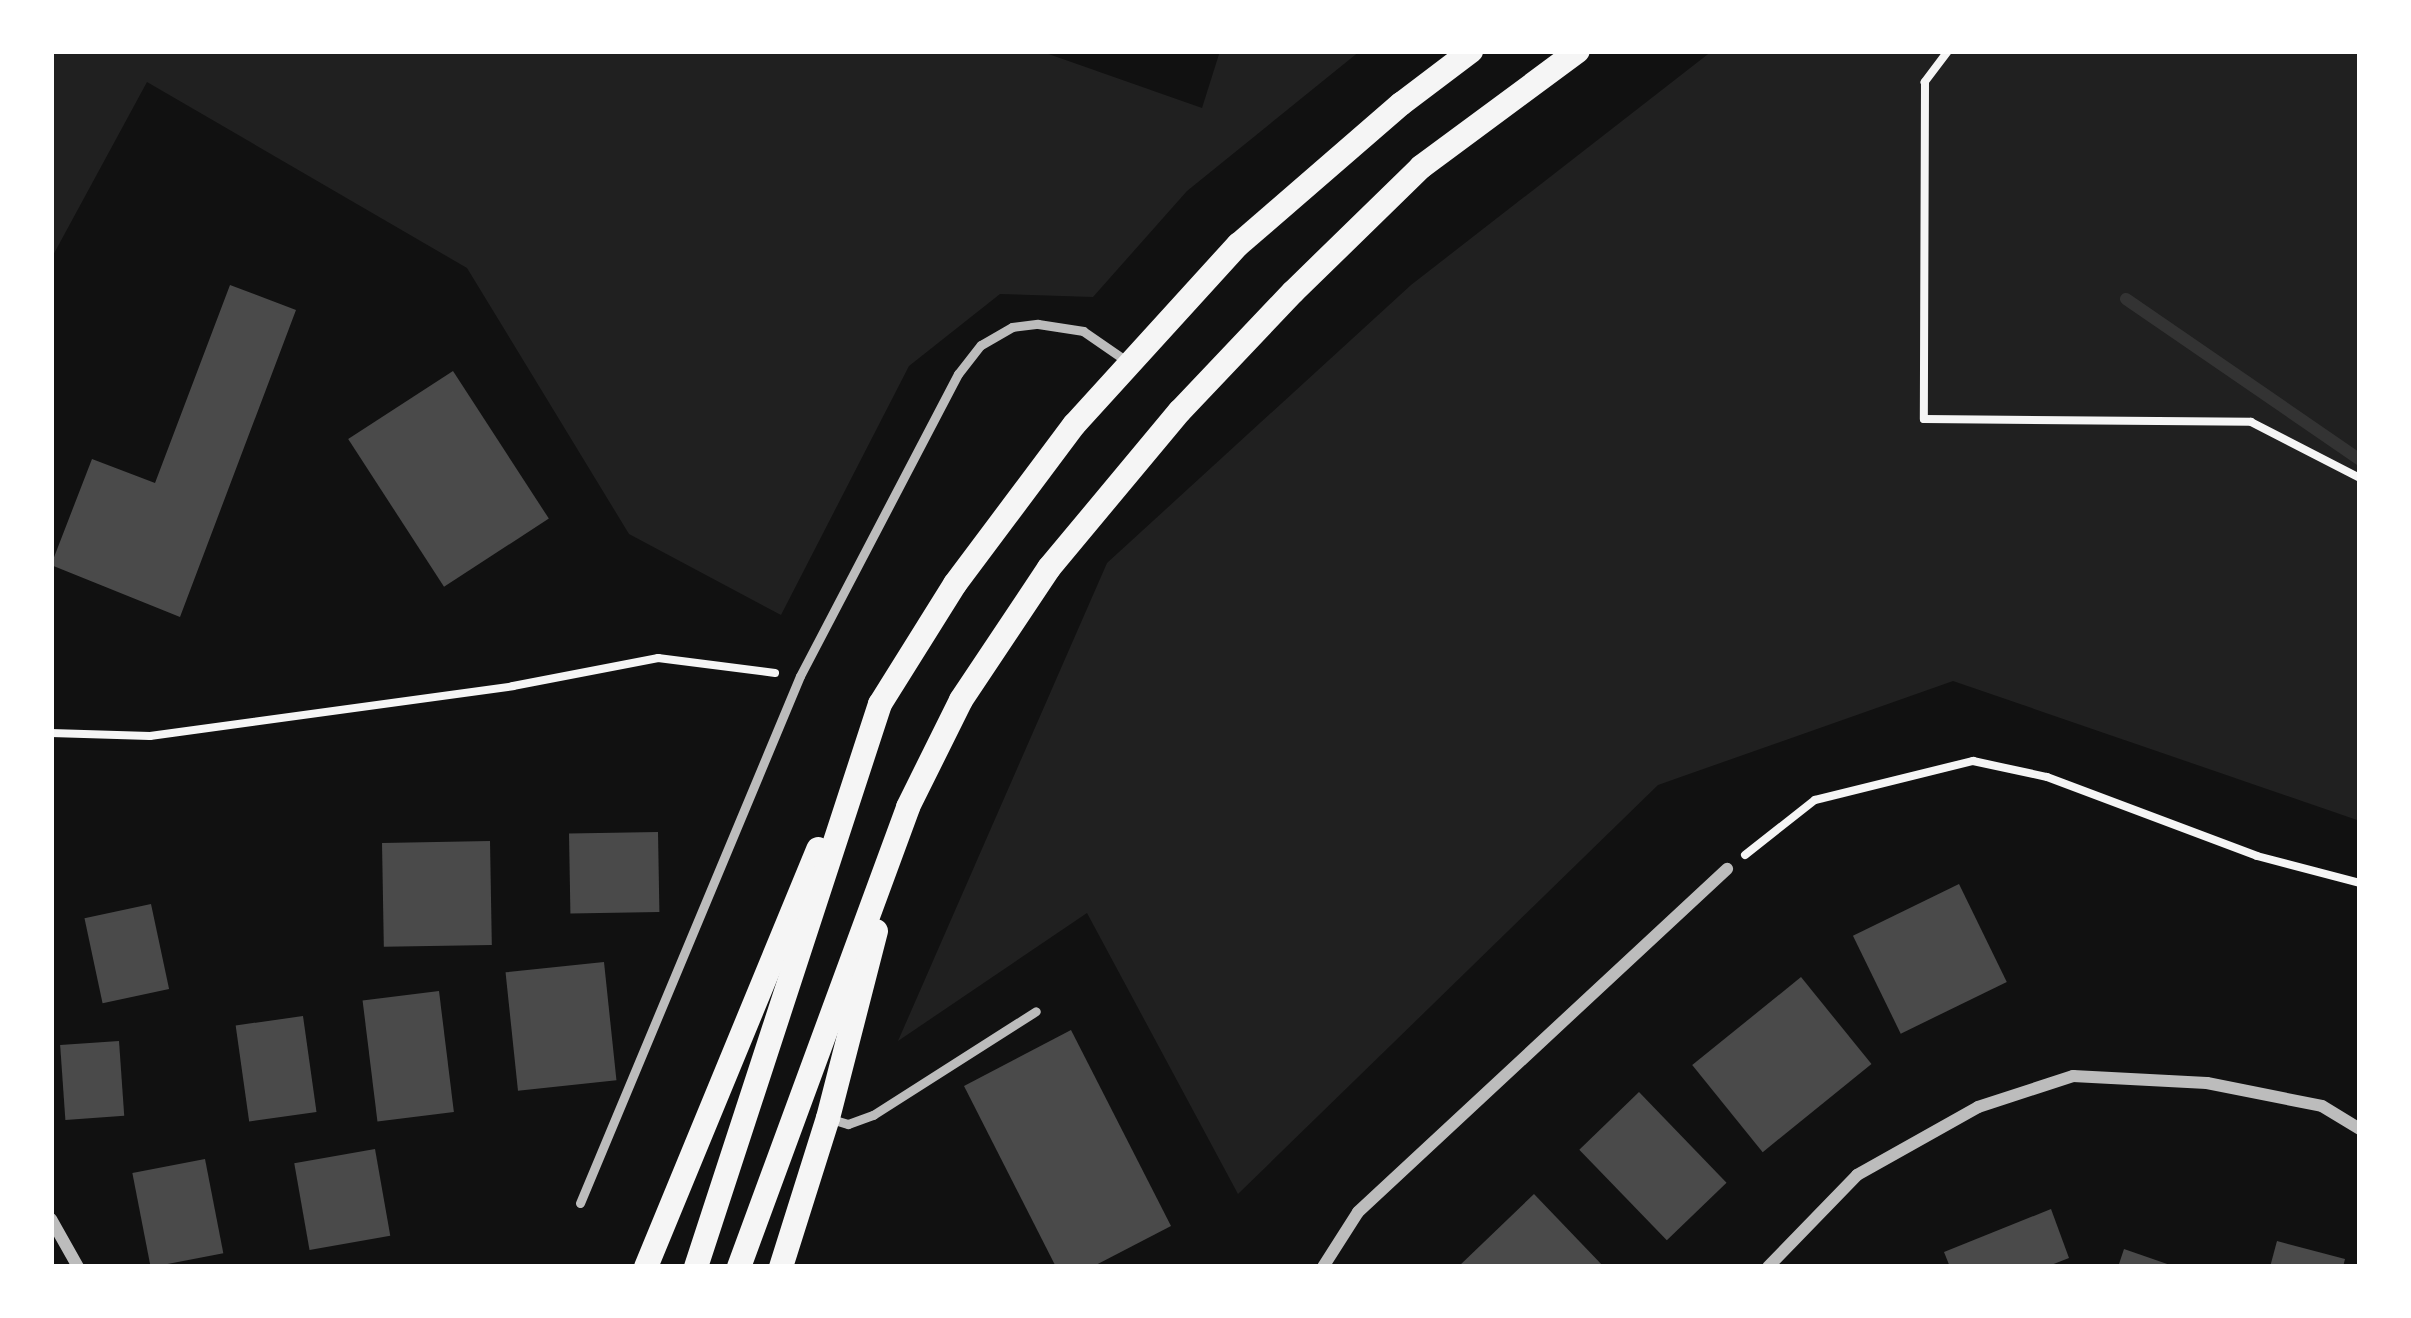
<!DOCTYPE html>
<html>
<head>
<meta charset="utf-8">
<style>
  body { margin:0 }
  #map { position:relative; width:2411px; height:1318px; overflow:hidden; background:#111; font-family:"IBM Plex Sans",sans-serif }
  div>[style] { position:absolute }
  .green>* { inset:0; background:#202020 }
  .stream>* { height:12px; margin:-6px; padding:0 6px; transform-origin:6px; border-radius:6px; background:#333 }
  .building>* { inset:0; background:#4a4a4a; transform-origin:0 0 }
  .path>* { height:8px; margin:-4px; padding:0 4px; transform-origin:4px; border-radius:4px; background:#f5f5f5 }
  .service>* { height:9px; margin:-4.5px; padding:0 4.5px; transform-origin:4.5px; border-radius:4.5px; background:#bcbcbc }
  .minor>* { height:12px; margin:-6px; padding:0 6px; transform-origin:6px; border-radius:6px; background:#bcbcbc }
  .secondary>* { height:24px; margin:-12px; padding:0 12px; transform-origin:12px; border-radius:12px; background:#f5f5f5 }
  span { translate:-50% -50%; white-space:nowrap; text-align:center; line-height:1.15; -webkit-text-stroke:10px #fff; paint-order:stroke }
  .frame { position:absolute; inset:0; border:54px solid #fff; pointer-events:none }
</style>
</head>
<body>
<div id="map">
  <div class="green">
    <div style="clip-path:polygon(51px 51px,1040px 51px,1202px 108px,1220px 51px,1360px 51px,1187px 191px,1093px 297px,1000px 294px,909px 366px,781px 615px,629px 534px,467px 268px,147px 82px,51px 259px)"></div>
    <div style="clip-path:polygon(1712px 51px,2360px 51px,2360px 821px,1953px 681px,1658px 785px,1238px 1194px,1087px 913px,898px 1041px,1107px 563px,1411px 285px)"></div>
  </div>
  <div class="stream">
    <div style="left:2126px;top:299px;width:284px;rotate:34.5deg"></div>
  </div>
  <div class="building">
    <div style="clip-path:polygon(230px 285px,296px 310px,180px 617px,51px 565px,92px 459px,155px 483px)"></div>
    <div style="left:453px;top:371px;width:176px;height:125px;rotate:57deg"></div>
    <div style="left:658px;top:832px;width:80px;height:89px;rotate:89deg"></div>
    <div style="left:490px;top:841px;width:104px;height:108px;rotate:89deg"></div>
    <div style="left:1959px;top:884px;width:109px;height:118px;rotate:64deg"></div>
    <div style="left:151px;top:904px;width:87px;height:68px;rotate:78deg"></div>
    <div style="left:604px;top:962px;width:119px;height:99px;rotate:84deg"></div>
    <div style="left:1801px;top:977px;width:112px;height:140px;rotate:51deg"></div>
    <div style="left:439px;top:991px;width:122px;height:77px;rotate:83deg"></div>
    <div style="left:303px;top:1016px;width:97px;height:68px;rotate:82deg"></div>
    <div style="clip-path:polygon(1071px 1030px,1171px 1226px,1092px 1267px,1056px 1267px,964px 1086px)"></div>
    <div style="left:119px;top:1041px;width:75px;height:59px;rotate:86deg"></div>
    <div style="left:1639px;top:1092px;width:126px;height:83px;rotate:46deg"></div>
    <div style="left:375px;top:1149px;width:88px;height:82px;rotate:80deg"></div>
    <div style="left:205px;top:1159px;width:96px;height:74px;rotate:79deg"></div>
    <div style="clip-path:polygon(1534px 1194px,1604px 1267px,1458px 1267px)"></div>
    <div style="clip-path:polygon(2051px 1209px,2069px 1258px,2046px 1267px,1950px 1267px,1944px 1252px)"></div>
    <div style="clip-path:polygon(2277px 1241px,2345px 1259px,2343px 1267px,2270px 1267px)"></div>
    <div style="clip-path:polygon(2124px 1249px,2173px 1266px,2173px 1267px,2118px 1267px)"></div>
  </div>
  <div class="path">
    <div style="left:1948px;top:51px;width:39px;rotate:127deg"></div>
    <div style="left:1925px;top:82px;width:337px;rotate:90.2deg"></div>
    <div style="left:1924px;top:419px;width:327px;rotate:0.5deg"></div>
    <div style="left:2251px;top:422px;width:123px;rotate:27.2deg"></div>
    <div style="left:51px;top:733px;width:99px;rotate:1.7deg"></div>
    <div style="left:150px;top:736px;width:366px;rotate:-7.8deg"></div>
    <div style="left:513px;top:686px;width:148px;rotate:-10.9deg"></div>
    <div style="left:658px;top:658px;width:118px;rotate:7.3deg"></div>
    <div style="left:1745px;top:855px;width:89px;rotate:-38.2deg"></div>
    <div style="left:1815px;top:800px;width:163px;rotate:-13.9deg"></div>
    <div style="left:1973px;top:761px;width:76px;rotate:12.2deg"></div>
    <div style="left:2047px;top:777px;width:224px;rotate:20.6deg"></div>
    <div style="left:2257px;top:856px;width:106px;rotate:14.7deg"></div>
  </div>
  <div class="service">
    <div style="left:828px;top:1118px;width:21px;rotate:17deg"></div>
    <div style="left:848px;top:1124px;width:27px;rotate:-20deg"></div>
    <div style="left:873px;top:1115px;width:193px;rotate:-32.5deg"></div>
    <div style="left:580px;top:1203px;width:571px;rotate:-67.34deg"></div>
    <div style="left:800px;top:676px;width:341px;rotate:-62.4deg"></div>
    <div style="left:958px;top:374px;width:37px;rotate:-52deg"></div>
    <div style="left:981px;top:345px;width:36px;rotate:-30deg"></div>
    <div style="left:1012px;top:327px;width:26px;rotate:-7deg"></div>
    <div style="left:1038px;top:324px;width:46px;rotate:8.8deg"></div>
    <div style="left:1083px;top:331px;width:55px;rotate:34.6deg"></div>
  </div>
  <div class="minor">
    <div style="left:51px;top:1219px;width:55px;rotate:60.6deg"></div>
    <div style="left:1323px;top:1267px;width:65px;rotate:-57.5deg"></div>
    <div style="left:1358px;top:1212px;width:504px;rotate:-42.91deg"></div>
    <div style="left:1768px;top:1267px;width:128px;rotate:-45.9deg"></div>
    <div style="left:1857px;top:1175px;width:139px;rotate:-29.3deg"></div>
    <div style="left:1978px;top:1107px;width:100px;rotate:-18.1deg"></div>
    <div style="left:2073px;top:1076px;width:134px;rotate:3deg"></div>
    <div style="left:2207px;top:1083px;width:117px;rotate:11.3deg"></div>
    <div style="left:2322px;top:1106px;width:44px;rotate:31.2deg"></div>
  </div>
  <div class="secondary">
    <div style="left:646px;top:1267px;width:452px;rotate:-67.6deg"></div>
    <div style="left:696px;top:1267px;width:592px;rotate:-71.9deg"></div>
    <div style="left:880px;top:704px;width:142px;rotate:-58deg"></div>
    <div style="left:955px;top:584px;width:199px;rotate:-53.2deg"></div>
    <div style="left:1074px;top:425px;width:244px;rotate:-47.7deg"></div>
    <div style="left:1238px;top:245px;width:216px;rotate:-40.9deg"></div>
    <div style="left:1401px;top:104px;width:88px;rotate:-37.1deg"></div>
    <div style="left:739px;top:1267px;width:490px;rotate:-69.8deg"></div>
    <div style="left:908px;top:807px;width:119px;rotate:-63.6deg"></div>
    <div style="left:961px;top:700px;width:159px;rotate:-56.3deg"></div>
    <div style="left:1049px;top:568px;width:204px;rotate:-50.2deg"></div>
    <div style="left:1180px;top:411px;width:164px;rotate:-46.5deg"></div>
    <div style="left:1293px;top:292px;width:179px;rotate:-44.3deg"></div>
    <div style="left:1421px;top:167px;width:195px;rotate:-36.5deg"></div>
    <div style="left:781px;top:1267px;width:156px;rotate:-72.5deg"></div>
    <div style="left:828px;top:1118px;width:193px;rotate:-75.6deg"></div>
  </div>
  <div class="frame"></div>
</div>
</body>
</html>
